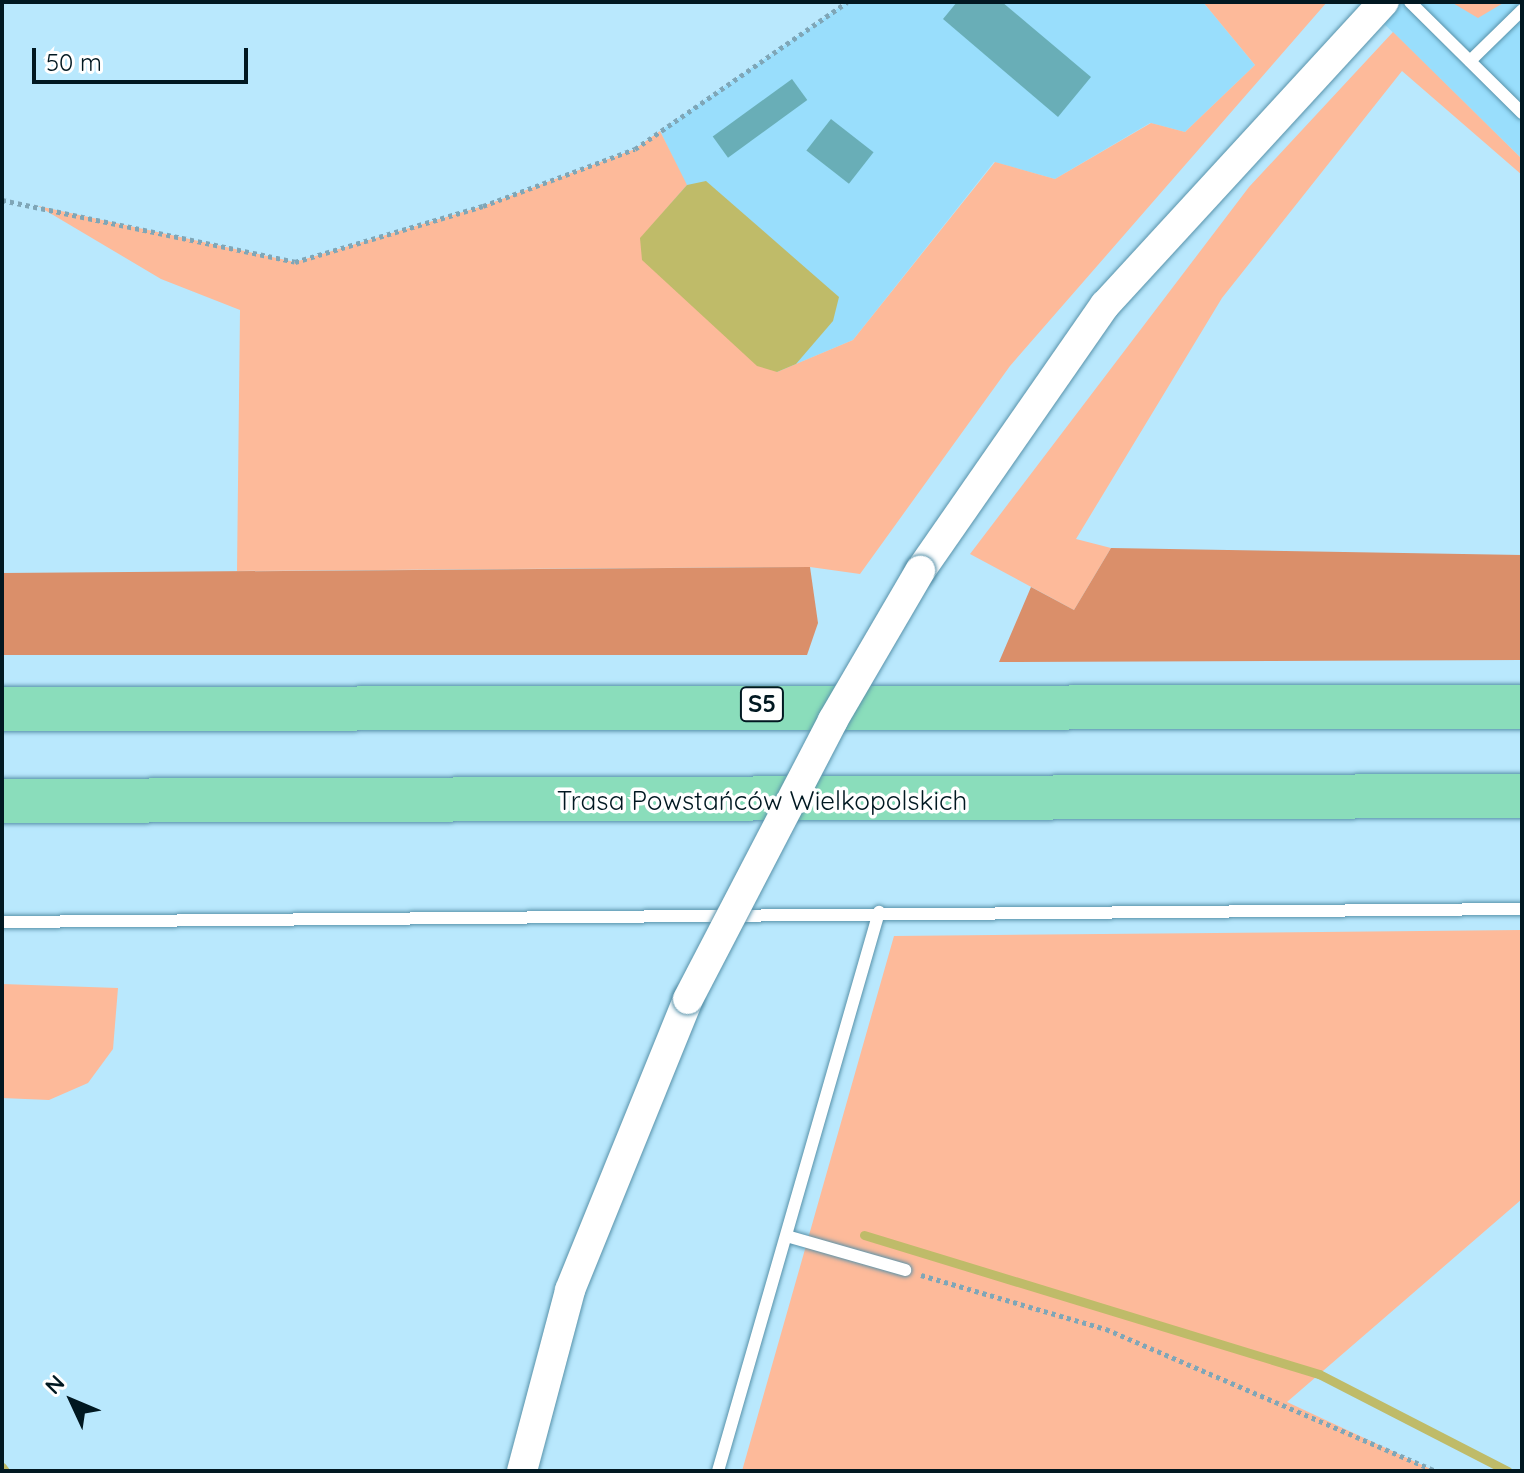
<!DOCTYPE html>
<html>
<head>
<meta charset="utf-8">
<style>
  body { margin:0 }
  #map { position:relative; width:1524px; height:1473px; overflow:hidden; background:#b9e8fd; font-family:Quicksand,sans-serif }
  div>[style] { position:absolute }
  .built>* { inset:0; background:#99defc }
  .green>* { inset:0; background:#fdba9a }
  .forest>* { inset:0; background:#da8f6a }
  .water>* { inset:0; background:#bfbb69 }
  .stream>* { height:9px; margin:-4.5px; padding:0 4.5px; transform-origin:4.5px; border-radius:4.5px; background:#bfbb69 }
  .building>* { inset:0; background:#69aeb7; transform-origin:0 0 }
  .path>* { height:5px; margin-top:-2.5px; transform-origin:0; background:repeating-linear-gradient(90deg,#7fa6b7 0 4px,transparent 0 8px) }
  .roads { filter:drop-shadow(0 0 2px #5892aa) drop-shadow(0 0 2px #5892aa) }
  .service>* { height:12px; margin:-6px; padding:0 6px; transform-origin:6px; border-radius:6px; background:#fff }
  .tertiary>* { height:30px; margin:-15px; padding:0 15px; transform-origin:15px; border-radius:15px; background:#fff }
  .motorway>* { height:44px; margin:-22px; padding:0 22px; transform-origin:22px; border-radius:22px; background:#8addbb }
  .bridges { filter:drop-shadow(0 0 2px #5892aa) drop-shadow(0 0 2px #5892aa) }
  .tertiary-bridge>* { height:30px; margin:-15px; padding:0 15px; transform-origin:15px; border-radius:15px; background:#fff }
  span { translate:-50% -50%; white-space:nowrap; text-align:center; line-height:1.15; -webkit-text-stroke:7px #fff; paint-order:stroke }
  .shield-label span { padding:2px 6px; background:#fff; border:2px solid; border-radius:6px; -webkit-text-stroke-width:0 }
  .shield-label { font-size:24px; color:#011821; font-weight:700 }
  .street-label { font-size:26px; color:#011821 }
  .frame { position:absolute; inset:0; border:4px solid #011821; pointer-events:none }
  .north { position:absolute; left:32px; top:1361px; width:80px; height:80px; -webkit-text-stroke:6px #fff; paint-order:stroke; rotate:314deg; font-size:22px; font-weight:700; line-height:32px; text-align:center; color:#011821 }
  .north::after { content:''; display:block; margin:auto; width:28px; height:36px; background:#011821; clip-path:polygon(50% 0,100% 100%,50% 72%,0 100%) }
  .scale { position:absolute; left:32px; top:48px; width:216px; height:36px; box-sizing:border-box; border:4px solid #011821; border-top:0; padding-left:10px; font-size:24px; line-height:28px; white-space:nowrap; color:#011821; -webkit-text-stroke:6px #fff; paint-order:stroke }
</style>
</head>
<body>
<div id="map">
  <div class="built">
    <div style="clip-path:polygon(847px 2px,1203px 2px,1255px 65px,1185px 132px,1150px 123px,1055px 179px,994px 162px,853px 340px,777px 372px,640px 238px,686px 185px,660px 131px)"></div>
    <div style="clip-path:polygon(1384px 2px,1522px 2px,1522px 159px,1373px 13px)"></div>
  </div>
  <div class="green">
    <div style="clip-path:polygon(1203px 2px,1327px 2px,1010px 366px,860px 574px,810px 567px,237px 571px,240px 310px,161px 279px,38px 206px,295px 262px,483px 206px,635px 149px,660px 131px,687px 185px,641px 238px,777px 372px,853px 340px,995px 162px,1055px 179px,1151px 123px,1185px 132px,1255px 65px)"></div>
    <div style="clip-path:polygon(1451px 2px,1505px 2px,1478px 18px)"></div>
    <div style="clip-path:polygon(1393px 32px,1522px 159px,1522px 175px,1402px 71px,1222px 298px,1076px 539px,1111px 548px,1074px 610px,970px 554px,1249px 187px)"></div>
    <div style="clip-path:polygon(1522px 930px,1522px 1199px,1287px 1402px,1435px 1471px,742px 1471px,894px 936px)"></div>
    <div style="clip-path:polygon(2px 984px,118px 988px,113px 1049px,88px 1083px,49px 1100px,2px 1098px)"></div>
  </div>
  <div class="forest">
    <div style="clip-path:polygon(1111px 548px,1522px 555px,1522px 660px,999px 662px,1031px 587px,1074px 610px)"></div>
    <div style="clip-path:polygon(810px 567px,818px 623px,807px 655px,2px 655px,2px 573px)"></div>
  </div>
  <div class="water">
    <div style="clip-path:polygon(706px 181px,839px 297px,833px 321px,796px 364px,777px 372px,757px 366px,642px 260px,640px 238px,687px 185px)"></div>
  </div>
  <div class="stream">
    <div style="left:864px;top:1235px;width:476px;rotate:17deg"></div>
    <div style="left:1319px;top:1374px;width:212px;rotate:27.2deg"></div>
    <div style="left:2px;top:1467px;width:5px;rotate:53deg"></div>
  </div>
  <div class="building">
    <div style="clip-path:polygon(957px 2px,1002px 2px,1091px 77px,1058px 117px,943px 19px)"></div>
    <div style="left:792px;top:79px;width:26px;height:98px;rotate:54deg"></div>
    <div style="left:831px;top:119px;width:54px;height:40px;rotate:38deg"></div>
  </div>
  <div class="path">
    <div style="left:2px;top:200px;width:299px;rotate:11.9deg"></div>
    <div style="left:295px;top:262px;width:196px;rotate:-16.6deg"></div>
    <div style="left:483px;top:206px;width:162px;rotate:-20.6deg"></div>
    <div style="left:635px;top:149px;width:258px;rotate:-34.7deg"></div>
    <div style="left:921px;top:1275px;width:193px;rotate:16.3deg"></div>
    <div style="left:1106px;top:1329px;width:358px;rotate:23.3deg"></div>
  </div>
  <div class="roads">
    <div class="service">
      <div style="left:1410px;top:2px;width:158px;rotate:44.7deg"></div>
      <div style="left:1470px;top:61px;width:73px;rotate:-44.4deg"></div>
      <div style="left:2px;top:922px;width:1520px;rotate:-0.49deg"></div>
      <div style="left:790px;top:1237px;width:120px;rotate:16deg"></div>
      <div style="left:718px;top:1471px;width:582px;rotate:-73.93deg"></div>
    </div>
    <div class="tertiary">
      <div style="left:920px;top:571px;width:324px;rotate:-55.2deg"></div>
      <div style="left:1105px;top:305px;width:412px;rotate:-47.4deg"></div>
      <div style="left:522px;top:1471px;width:187px;rotate:-75.1deg"></div>
      <div style="left:570px;top:1290px;width:314px;rotate:-67.9deg"></div>
    </div>
    <div class="motorway">
      <div style="left:2px;top:709px;width:1520px;rotate:-0.08deg"></div>
      <div style="left:2px;top:801px;width:1520px;rotate:-0.19deg"></div>
    </div>
  </div>
  <div class="bridges">
    <div class="tertiary-bridge">
      <div style="left:688px;top:999px;width:314px;rotate:-62.5deg"></div>
      <div style="left:833px;top:720px;width:173px;rotate:-59.7deg"></div>
    </div>
  </div>
  <div class="shield-label">
    <span style="left:762px;top:704px">S5</span>
  </div>
  <div class="street-label">
    <span style="left:762px;top:801px">Trasa Powstańców Wielkopolskich</span>
  </div>
  <div class="frame"></div>
  <div class="north">N</div>
  <div class="scale">50 m</div>
</div>
</body>
</html>
